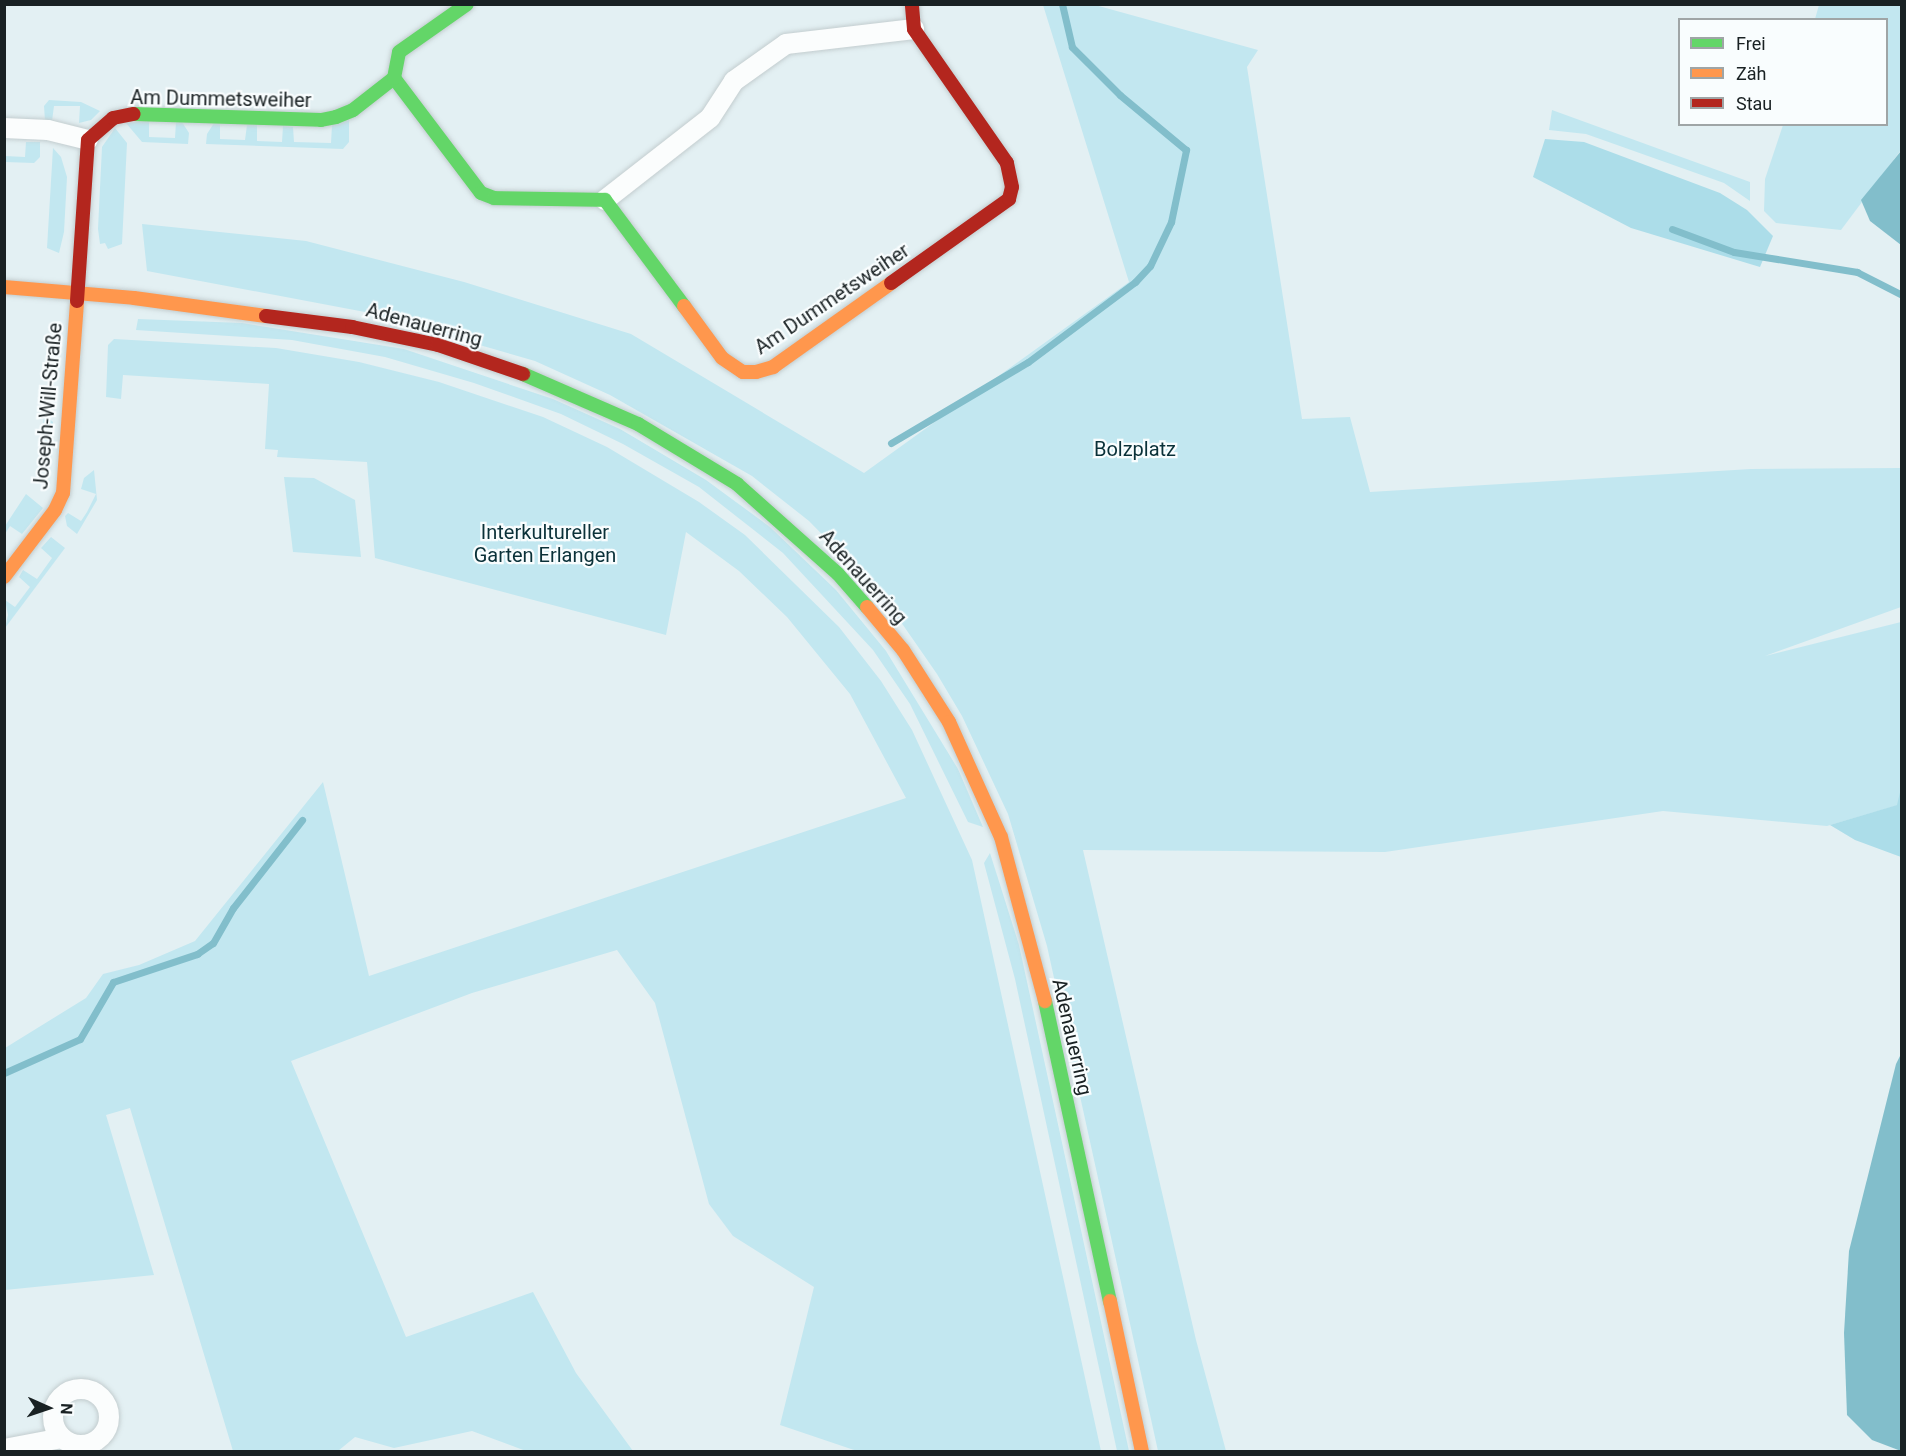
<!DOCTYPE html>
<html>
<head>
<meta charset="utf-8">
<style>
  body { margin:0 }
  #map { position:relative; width:1906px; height:1456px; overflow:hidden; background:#e3f0f3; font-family:Roboto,sans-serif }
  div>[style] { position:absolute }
  .green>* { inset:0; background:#c2e7f0 }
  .forest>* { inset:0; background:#acdde9 }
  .water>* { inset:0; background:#82becb }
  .stream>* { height:7px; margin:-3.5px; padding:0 3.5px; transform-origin:3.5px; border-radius:3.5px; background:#82becb }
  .roads { filter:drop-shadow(0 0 2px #c3cdcf) drop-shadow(0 0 2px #c3cdcf) }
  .street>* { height:20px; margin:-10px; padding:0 10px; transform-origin:10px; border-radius:10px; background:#fbfdfd }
  .street>.ring { margin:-10px; padding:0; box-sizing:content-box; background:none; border:20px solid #fbfdfd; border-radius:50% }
  .fast>* { height:14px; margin:-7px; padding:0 7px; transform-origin:7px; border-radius:7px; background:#63d668 }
  .slow>* { height:14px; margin:-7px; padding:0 7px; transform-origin:7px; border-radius:7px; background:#ff974d }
  .jam>* { height:14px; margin:-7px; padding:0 7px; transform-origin:7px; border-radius:7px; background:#b3261e }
  span { translate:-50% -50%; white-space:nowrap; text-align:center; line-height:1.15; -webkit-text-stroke:4.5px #f9fdfe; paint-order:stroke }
  .street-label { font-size:20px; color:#192123 }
  .park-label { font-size:20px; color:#0a3139 }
  .frame { position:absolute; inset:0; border:6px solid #192123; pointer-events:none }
  .legend { position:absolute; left:1678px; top:18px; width:210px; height:108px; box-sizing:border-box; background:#f9fdfe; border:2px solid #9fa5a6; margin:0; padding:8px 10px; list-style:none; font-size:18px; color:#192123 }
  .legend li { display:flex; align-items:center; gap:12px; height:30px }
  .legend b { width:30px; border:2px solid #9fa5a6 }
  .north { position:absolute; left:18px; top:1378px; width:60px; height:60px; -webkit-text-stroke:4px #f9fdfe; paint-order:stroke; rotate:93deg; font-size:16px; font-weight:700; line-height:24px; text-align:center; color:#192123 }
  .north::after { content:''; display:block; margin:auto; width:21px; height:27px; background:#192123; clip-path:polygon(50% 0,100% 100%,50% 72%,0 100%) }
</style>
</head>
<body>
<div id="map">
  <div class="green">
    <div style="clip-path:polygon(1043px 5px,1095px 5px,1258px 50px,1247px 67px,1302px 419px,1350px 417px,1370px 492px,1751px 469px,1901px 468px,1901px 607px,1765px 656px,1901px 622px,1902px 788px,1898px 805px,1827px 826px,1663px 811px,1385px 852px,1083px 850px,1196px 1340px,1226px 1451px,1158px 1451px,1047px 946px,1008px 814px,962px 716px,937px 674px,903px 625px,858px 571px,809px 521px,752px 476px,610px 395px,535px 361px,365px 312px,147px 271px,142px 224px,306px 241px,464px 282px,631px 334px,864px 473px,1129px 282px)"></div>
    <div style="clip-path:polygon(1819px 5px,1901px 5px,1901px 150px,1841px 230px,1776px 223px,1764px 211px,1765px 179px,1783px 125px,1886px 124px,1886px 20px,1815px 19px)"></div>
    <div style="clip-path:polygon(49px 100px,81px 102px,100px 111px,91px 120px,79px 123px,80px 106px,54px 106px,52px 121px,45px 121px,44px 106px)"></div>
    <div style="clip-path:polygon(1552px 110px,1750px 182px,1750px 201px,1724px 183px,1586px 134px,1549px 130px)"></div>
    <div style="clip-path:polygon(349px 120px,349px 142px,343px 149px,206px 144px,207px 134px,214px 123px,220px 124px,220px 139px,245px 140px,247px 125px,257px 125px,257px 141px,282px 142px,283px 126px,293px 127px,294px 142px,331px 143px,332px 125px)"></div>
    <div style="clip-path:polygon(149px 121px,149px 137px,175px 138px,176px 122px,182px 122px,189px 133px,188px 144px,142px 142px,126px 123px)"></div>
    <div style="clip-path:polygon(115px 128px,127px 143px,122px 244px,108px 249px,105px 243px,100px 244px,98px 229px,102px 147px)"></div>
    <div style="clip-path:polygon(26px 142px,40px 142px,40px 157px,34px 163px,5px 162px,5px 156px,25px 157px)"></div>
    <div style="clip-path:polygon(53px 148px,61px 157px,67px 177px,64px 232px,59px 253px,47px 248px)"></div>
    <div style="clip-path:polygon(138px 319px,242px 323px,404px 349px,553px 399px,620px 429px,706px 480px,770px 527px,836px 590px,886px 651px,958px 769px,983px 827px,968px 822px,910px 704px,873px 650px,783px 553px,699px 487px,623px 444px,561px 414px,474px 383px,385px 357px,292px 340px,136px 330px)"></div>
    <div style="clip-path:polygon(114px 339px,276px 348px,359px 362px,439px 382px,543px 417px,607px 447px,699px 502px,745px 535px,839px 627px,881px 681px,912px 730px,972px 860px,1101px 1451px,857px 1451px,780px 1425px,814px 1287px,733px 1236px,709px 1204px,655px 1003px,617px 950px,472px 993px,291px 1061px,406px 1337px,533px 1292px,576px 1373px,633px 1451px,526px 1451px,472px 1431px,394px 1448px,355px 1437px,338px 1451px,233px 1451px,130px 1108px,106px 1115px,154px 1275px,5px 1290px,5px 1048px,86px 998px,103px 974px,139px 965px,195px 941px,323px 782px,369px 976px,906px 798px,850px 694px,787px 617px,739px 571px,686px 532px,666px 635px,375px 558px,367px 462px,277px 457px,278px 450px,265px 449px,269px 384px,123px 375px,121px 399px,106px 397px,108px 345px)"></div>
    <div style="clip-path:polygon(44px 414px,53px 422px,52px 455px,41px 463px)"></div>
    <div style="clip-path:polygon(94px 470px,97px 500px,77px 534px,67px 526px,65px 516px,68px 513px,81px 521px,87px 512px,96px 494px,81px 489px,84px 478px)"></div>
    <div style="clip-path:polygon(284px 477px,314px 478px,355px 500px,361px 557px,293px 552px)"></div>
    <div style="clip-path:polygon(26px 494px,43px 508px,22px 534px,10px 526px,5px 534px,5px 526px)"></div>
    <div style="clip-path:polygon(51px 537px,65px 548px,5px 628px,8px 615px,5px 600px,15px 607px,30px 587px,19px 577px,23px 570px,37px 579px,52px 558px,41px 548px)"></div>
    <div style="clip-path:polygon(990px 853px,1019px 945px,1129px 1451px,1117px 1451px,1015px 979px,984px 863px)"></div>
  </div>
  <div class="forest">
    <div style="clip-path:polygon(1545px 139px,1584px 142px,1720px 193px,1747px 210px,1773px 236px,1760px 267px,1631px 228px,1533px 177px)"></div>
    <div style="clip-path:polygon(1901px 788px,1901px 857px,1855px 840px,1830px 825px,1897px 805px)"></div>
  </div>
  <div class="water">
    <div style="clip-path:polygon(1901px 151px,1901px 245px,1870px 221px,1861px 200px)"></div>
    <div style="clip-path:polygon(1901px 1054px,1901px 1451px,1872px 1440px,1847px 1415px,1844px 1333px,1849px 1251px,1896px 1064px)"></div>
  </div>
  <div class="stream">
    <div style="left:1672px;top:229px;width:66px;rotate:20.4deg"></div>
    <div style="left:1734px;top:252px;width:125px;rotate:9.2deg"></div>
    <div style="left:1857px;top:272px;width:51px;rotate:27.1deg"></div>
    <div style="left:891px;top:443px;width:159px;rotate:-30.6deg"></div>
    <div style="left:1028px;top:362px;width:134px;rotate:-36.8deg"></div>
    <div style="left:1135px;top:282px;width:22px;rotate:-47deg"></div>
    <div style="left:1150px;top:266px;width:49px;rotate:-64.5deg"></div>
    <div style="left:1171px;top:222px;width:74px;rotate:-78.2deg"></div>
    <div style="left:1186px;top:150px;width:86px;rotate:-140.2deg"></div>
    <div style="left:1120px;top:95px;width:68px;rotate:-135deg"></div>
    <div style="left:1072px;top:47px;width:44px;rotate:-103.1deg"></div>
    <div style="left:4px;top:1073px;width:83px;rotate:-24.1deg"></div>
    <div style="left:80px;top:1039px;width:66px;rotate:-59.9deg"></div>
    <div style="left:113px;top:982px;width:89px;rotate:-18.4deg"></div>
    <div style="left:197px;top:954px;width:19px;rotate:-35deg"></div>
    <div style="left:213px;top:943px;width:40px;rotate:-60.3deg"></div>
    <div style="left:233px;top:908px;width:112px;rotate:-51.9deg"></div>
  </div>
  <div class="roads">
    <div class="street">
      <div style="left:4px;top:128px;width:44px;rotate:2.6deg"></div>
      <div style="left:48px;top:130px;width:41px;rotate:14deg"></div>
      <div style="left:605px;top:200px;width:133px;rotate:-38deg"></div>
      <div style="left:710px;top:118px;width:44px;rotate:-57deg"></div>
      <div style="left:734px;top:81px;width:64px;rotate:-35.4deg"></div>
      <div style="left:786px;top:44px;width:129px;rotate:-6.7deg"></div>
      <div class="ring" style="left:53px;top:1389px;width:36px;height:36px"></div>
      <div style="left:4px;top:1449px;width:59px;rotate:-10.7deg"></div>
    </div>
    <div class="fast">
      <div style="left:394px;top:78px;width:144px;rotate:52.9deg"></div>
      <div style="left:481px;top:193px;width:14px;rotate:21deg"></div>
      <div style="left:494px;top:198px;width:111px;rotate:1deg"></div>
      <div style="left:605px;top:200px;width:132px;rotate:53.3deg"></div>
      <div style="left:134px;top:114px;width:187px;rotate:1.8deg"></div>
      <div style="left:321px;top:120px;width:15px;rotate:-11deg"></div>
      <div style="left:336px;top:117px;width:18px;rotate:-22deg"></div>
      <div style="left:353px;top:110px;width:52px;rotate:-38deg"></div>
      <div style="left:394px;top:78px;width:26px;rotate:-79deg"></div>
      <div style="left:399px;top:52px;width:83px;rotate:-35.2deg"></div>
      <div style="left:523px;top:374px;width:125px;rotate:23.5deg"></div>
      <div style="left:638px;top:424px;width:116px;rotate:31.2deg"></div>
      <div style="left:737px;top:484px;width:135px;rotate:41.7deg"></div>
      <div style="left:838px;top:574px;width:44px;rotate:48.7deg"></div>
      <div style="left:1045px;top:1001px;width:307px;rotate:77.8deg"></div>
    </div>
    <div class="slow">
      <div style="left:4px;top:287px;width:130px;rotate:4.8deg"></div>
      <div style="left:134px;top:298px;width:133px;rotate:7.8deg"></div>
      <div style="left:684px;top:306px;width:64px;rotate:53.8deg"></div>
      <div style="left:722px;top:358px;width:25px;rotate:34deg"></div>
      <div style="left:743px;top:372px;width:13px"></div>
      <div style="left:756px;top:372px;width:18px;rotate:-16deg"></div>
      <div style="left:773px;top:367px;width:145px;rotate:-35.4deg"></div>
      <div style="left:4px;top:577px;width:84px;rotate:-52.7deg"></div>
      <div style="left:55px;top:510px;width:19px;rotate:-65deg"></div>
      <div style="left:63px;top:493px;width:193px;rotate:-85.8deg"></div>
      <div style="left:867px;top:607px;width:56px;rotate:50.1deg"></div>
      <div style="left:903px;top:650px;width:85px;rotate:57.4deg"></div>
      <div style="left:949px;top:722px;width:126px;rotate:65.7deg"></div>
      <div style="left:1001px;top:837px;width:170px;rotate:75deg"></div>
      <div style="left:1110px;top:1301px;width:154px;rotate:78deg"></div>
    </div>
    <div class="jam">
      <div style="left:891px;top:283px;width:145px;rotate:-35.4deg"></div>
      <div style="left:1009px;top:199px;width:12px;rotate:-76deg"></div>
      <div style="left:1012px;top:187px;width:25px;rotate:-102deg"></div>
      <div style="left:1007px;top:163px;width:163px;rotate:-124.8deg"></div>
      <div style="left:914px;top:29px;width:25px;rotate:-95deg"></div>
      <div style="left:77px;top:301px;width:161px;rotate:-86.1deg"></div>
      <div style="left:88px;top:140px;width:33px;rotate:-41deg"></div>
      <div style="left:113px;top:118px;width:21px;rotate:-11deg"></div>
      <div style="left:266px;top:316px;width:87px;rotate:7.3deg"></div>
      <div style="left:352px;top:327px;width:88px;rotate:11.8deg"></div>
      <div style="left:438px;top:345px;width:90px;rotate:18.8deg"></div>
    </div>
  </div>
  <div class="street-label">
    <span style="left:221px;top:99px;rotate:1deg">Am Dummetsweiher</span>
    <span style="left:832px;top:299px;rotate:-34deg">Am Dummetsweiher</span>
    <span style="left:424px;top:325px;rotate:15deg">Adenauerring</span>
    <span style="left:48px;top:406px;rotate:-85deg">Joseph-Will-Straße</span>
    <span style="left:863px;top:577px;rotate:48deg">Adenauerring</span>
    <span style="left:1072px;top:1037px;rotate:77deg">Adenauerring</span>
  </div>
  <div class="park-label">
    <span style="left:1135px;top:449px">Bolzplatz</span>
    <span style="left:545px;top:544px">Interkultureller<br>Garten Erlangen</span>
  </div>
  <div class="frame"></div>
  <ul class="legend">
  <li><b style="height:8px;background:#63d668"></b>Frei</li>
  <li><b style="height:8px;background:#ff974d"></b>Zäh</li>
  <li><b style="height:8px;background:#b3261e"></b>Stau</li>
  </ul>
  <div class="north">N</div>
</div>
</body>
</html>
